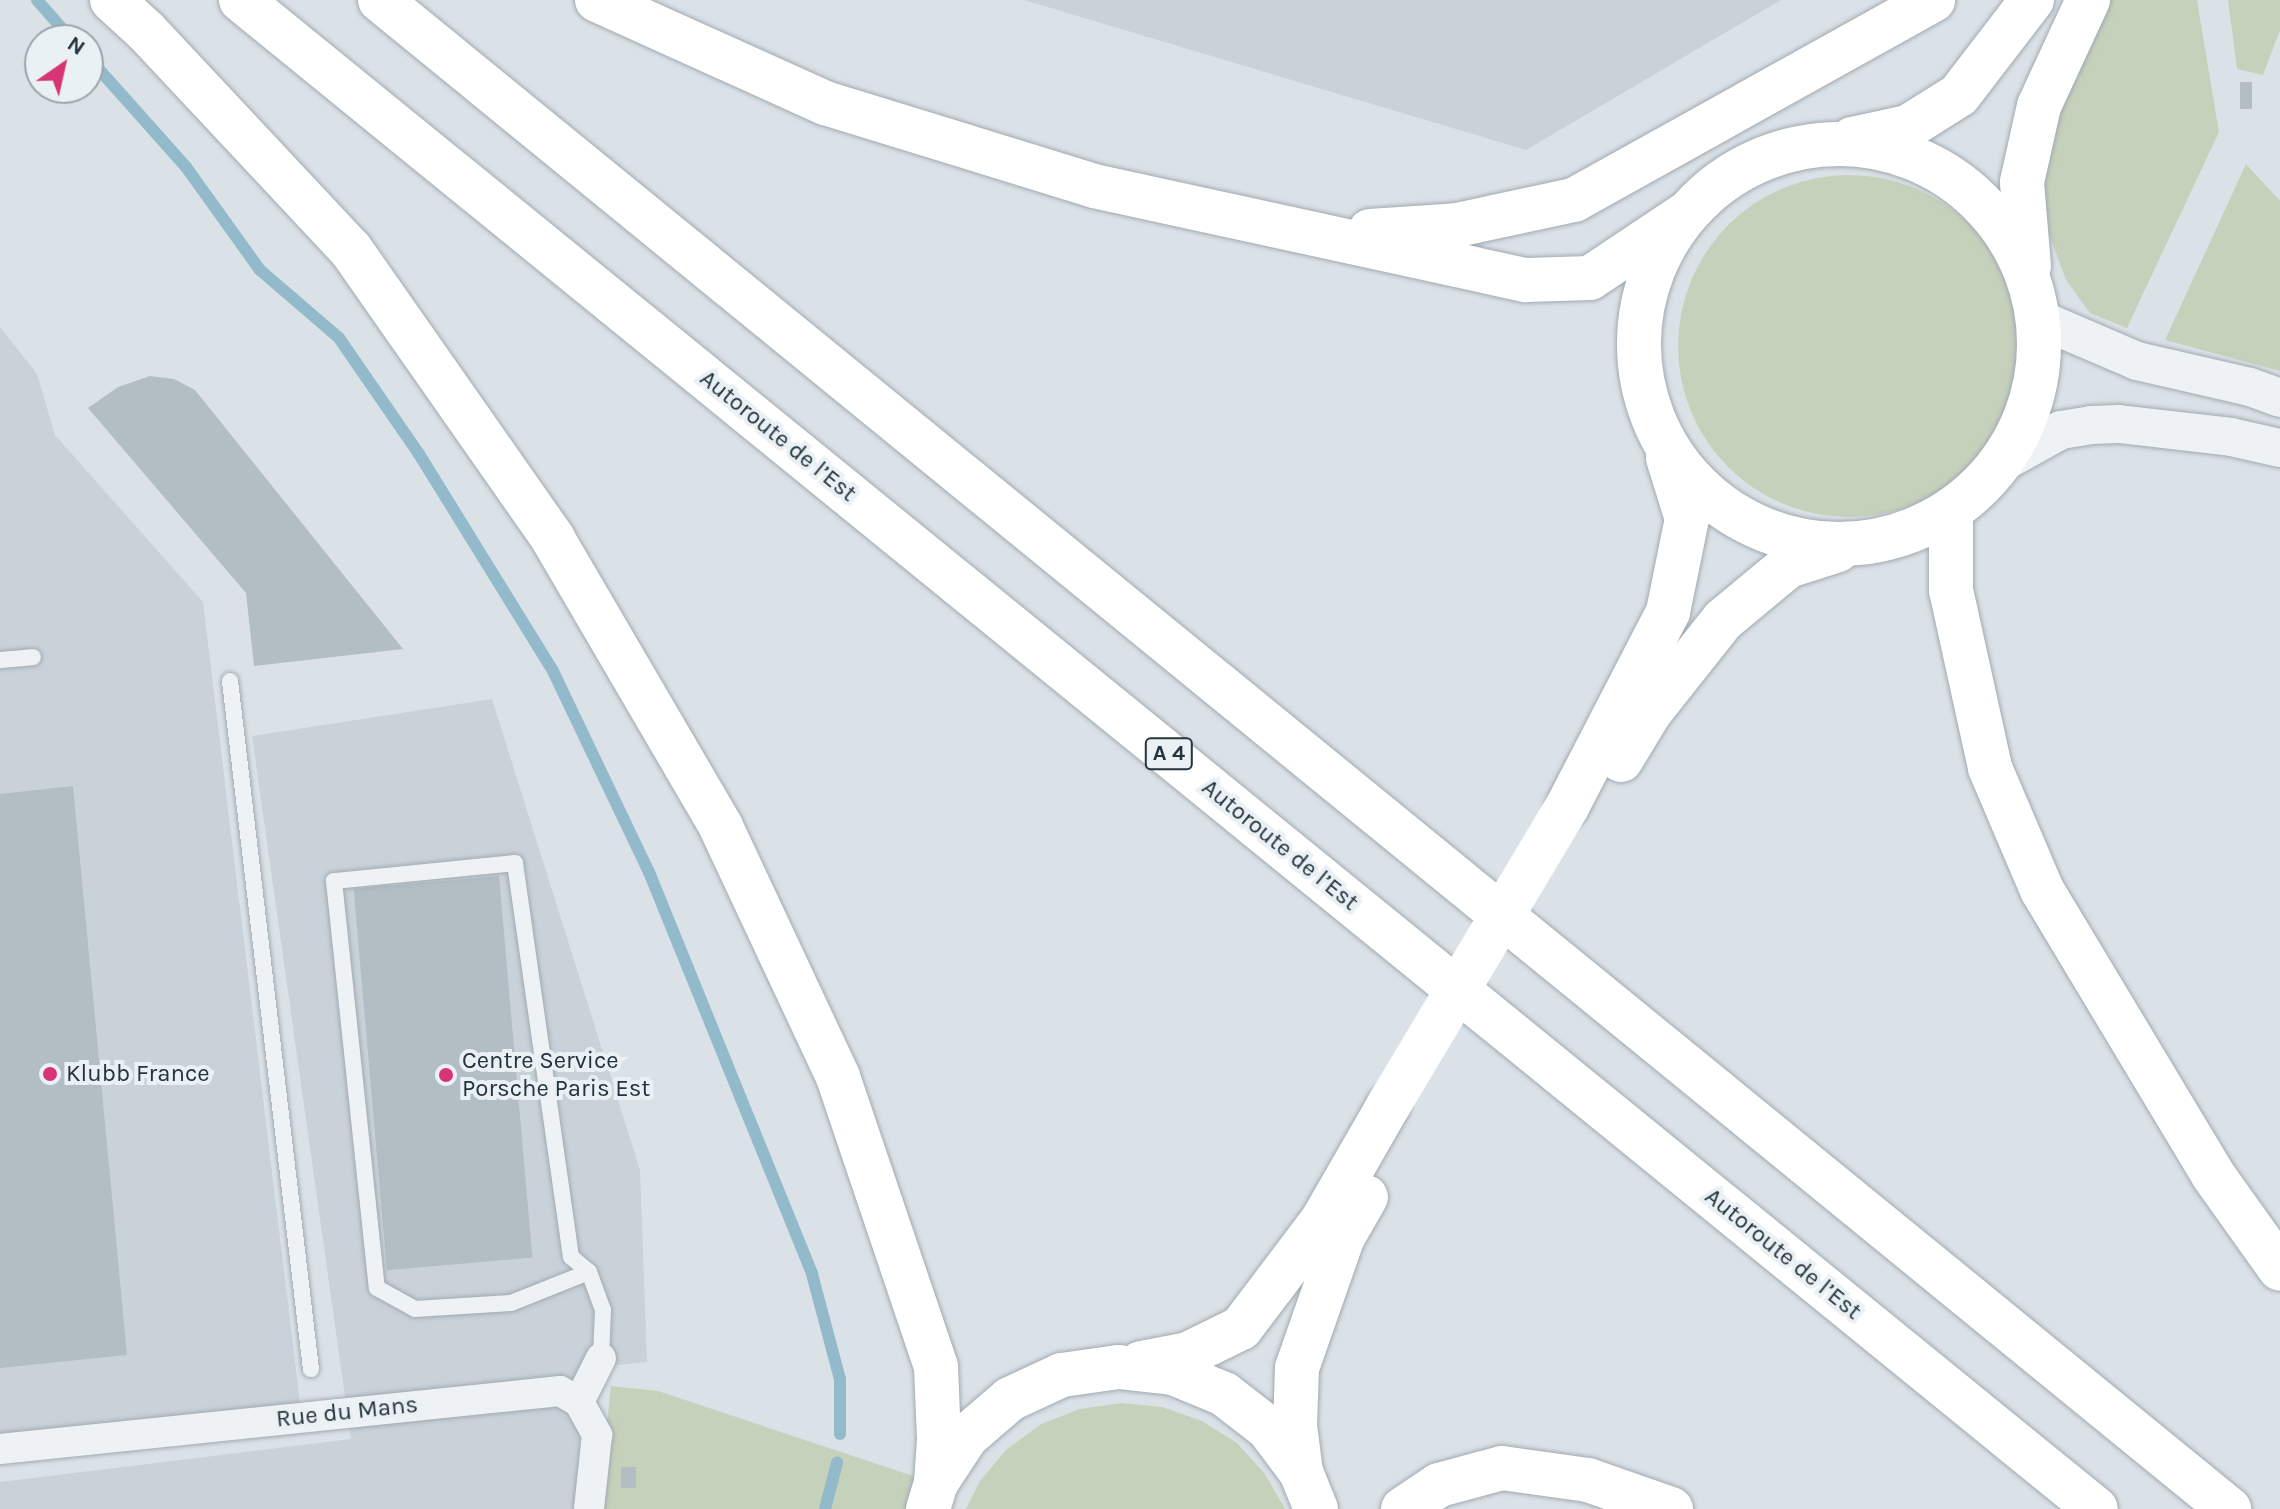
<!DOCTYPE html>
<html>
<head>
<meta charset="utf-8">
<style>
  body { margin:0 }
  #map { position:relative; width:2280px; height:1509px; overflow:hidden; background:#dbe2e7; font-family:Karla,sans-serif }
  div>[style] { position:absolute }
  .built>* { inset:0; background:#c9d2d9 }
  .green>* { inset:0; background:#c6d1bb }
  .round { border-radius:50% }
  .stream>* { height:12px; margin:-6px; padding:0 6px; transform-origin:6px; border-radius:6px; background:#92baca }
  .building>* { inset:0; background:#b2bdc4; transform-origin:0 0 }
  .roads { filter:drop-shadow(0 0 2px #a0aab1) drop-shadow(0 0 2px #a0aab1) }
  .service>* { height:16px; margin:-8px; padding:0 8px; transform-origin:8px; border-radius:8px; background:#eef2f5 }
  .minor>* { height:30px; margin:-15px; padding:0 15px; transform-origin:15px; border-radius:15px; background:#eef2f5 }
  .tertiary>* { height:38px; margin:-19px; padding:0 19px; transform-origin:19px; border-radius:19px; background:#eef2f5 }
  .secondary>* { height:44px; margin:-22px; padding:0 22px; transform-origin:22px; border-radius:22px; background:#fff }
  .secondary>.ring { margin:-22px; padding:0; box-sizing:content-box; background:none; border:44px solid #fff; border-radius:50% }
  .motorway>* { height:44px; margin:-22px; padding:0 22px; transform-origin:22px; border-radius:22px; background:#fff }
  .secondary-bridge>* { height:44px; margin:-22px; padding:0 22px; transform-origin:22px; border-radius:22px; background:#fff }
  .dots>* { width:22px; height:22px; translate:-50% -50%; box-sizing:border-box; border:4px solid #eaf1f4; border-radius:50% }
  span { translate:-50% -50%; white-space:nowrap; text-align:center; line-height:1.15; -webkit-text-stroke:8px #eaf1f4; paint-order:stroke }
  .shield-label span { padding:2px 6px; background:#eaf1f4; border:2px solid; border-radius:6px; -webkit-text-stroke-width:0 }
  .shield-label { font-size:22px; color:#24333d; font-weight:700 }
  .street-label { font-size:24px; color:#24333d }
  .poi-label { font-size:24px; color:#24333d }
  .left { translate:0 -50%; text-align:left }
  .north { position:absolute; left:24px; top:24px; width:80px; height:80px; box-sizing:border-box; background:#eaf1f4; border:2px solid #9ba5ab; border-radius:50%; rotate:34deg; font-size:22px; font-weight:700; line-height:32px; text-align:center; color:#24333d }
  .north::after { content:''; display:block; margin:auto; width:28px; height:36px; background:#d73573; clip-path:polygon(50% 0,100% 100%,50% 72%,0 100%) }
</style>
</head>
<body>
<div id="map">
  <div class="built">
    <div style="clip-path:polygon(1024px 0,1781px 0,1526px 150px)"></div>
    <div style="clip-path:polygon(0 327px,37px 374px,55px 435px,203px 602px,303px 1428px,0 1457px)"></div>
    <div style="clip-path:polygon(492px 699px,640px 1170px,647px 1362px,578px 1369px,580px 1458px,574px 1509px,0 1509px,0 1482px,351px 1439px,252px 736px)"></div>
  </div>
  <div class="green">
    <div style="clip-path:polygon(2107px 0,2197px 0,2219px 132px,2127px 328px,2090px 313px,2066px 280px,2046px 226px,2038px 154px)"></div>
    <div style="clip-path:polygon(2228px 0,2280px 0,2280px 30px,2263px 75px,2237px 69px)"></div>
    <div style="clip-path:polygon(2246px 164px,2280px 201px,2280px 371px,2165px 340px)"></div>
    <div class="round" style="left:1678px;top:175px;width:342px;height:342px"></div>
    <div style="clip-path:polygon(611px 1386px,658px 1391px,916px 1477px,906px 1509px,598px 1509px)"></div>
    <div style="clip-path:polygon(1121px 1403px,1162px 1407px,1202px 1421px,1237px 1443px,1265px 1474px,1285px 1509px,966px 1509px,980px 1481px,1007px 1449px,1041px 1424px,1080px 1409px)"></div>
  </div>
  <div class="stream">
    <div style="left:37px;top:0;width:53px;rotate:48.8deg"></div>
    <div style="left:88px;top:57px;width:147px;rotate:48.3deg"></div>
    <div style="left:186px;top:167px;width:127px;rotate:54.3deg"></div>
    <div style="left:260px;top:270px;width:104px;rotate:40.7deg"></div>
    <div style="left:339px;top:338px;width:141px;rotate:55.4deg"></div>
    <div style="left:419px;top:454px;width:255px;rotate:58.3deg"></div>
    <div style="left:553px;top:671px;width:223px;rotate:64.5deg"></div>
    <div style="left:649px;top:872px;width:434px;rotate:67.9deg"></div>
    <div style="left:812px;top:1274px;width:109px;rotate:75.1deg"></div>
    <div style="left:840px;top:1379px;width:55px;rotate:90deg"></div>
    <div style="left:825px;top:1509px;width:48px;rotate:-75.4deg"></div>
  </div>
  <div class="building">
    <div style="left:2240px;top:82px;width:12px;height:27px"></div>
    <div style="clip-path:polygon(150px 376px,174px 379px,195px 390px,403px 649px,254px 666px,246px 593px,88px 408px,118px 387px)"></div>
    <div style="clip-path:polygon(73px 786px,127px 1355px,0 1368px,0 794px)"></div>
    <div style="left:499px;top:876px;width:383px;height:146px;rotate:85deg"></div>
    <div style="left:621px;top:1467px;width:15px;height:21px"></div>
  </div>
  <div class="roads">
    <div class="service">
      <div style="left:0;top:660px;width:33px;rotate:-5deg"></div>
      <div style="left:230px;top:681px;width:693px;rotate:83.29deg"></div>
      <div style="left:589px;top:1272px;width:23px;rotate:-140deg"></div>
      <div style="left:571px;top:1257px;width:398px;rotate:-98.1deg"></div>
      <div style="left:515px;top:863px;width:182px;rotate:174.3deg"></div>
      <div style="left:334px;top:881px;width:409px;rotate:84deg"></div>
      <div style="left:377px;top:1288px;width:43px;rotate:28.9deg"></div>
      <div style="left:415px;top:1309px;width:96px;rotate:-3.6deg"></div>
      <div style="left:511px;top:1303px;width:84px;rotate:-21.7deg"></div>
      <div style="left:589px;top:1272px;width:40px;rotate:69.8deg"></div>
      <div style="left:603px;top:1310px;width:48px;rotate:92.4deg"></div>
    </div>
    <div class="minor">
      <div style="left:579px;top:1402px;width:49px;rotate:-63.4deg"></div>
      <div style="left:0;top:1449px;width:563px;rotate:-5.91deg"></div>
      <div style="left:560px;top:1391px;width:22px;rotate:30deg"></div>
      <div style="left:579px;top:1402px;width:38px;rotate:61deg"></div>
      <div style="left:597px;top:1435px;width:74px;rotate:96.2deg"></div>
    </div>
    <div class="tertiary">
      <div style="left:2039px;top:319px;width:107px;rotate:23.2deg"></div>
      <div style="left:2137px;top:361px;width:116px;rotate:13deg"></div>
      <div style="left:2250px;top:387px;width:32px;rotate:20deg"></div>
      <div style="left:2000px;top:464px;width:70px;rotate:-29.1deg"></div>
      <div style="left:2061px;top:430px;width:30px;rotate:-9deg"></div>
      <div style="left:2091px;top:425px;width:28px;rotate:-2deg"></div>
      <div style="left:2119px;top:424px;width:113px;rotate:6.6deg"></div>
      <div style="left:2231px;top:437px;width:50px;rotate:12.7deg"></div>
    </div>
    <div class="secondary">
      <div style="left:1852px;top:139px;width:57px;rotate:-12.1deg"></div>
      <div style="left:1908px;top:127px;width:60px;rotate:-32.1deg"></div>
      <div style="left:1959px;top:95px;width:120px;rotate:-52.5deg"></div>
      <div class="ring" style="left:1639px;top:144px;width:356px;height:356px"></div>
      <div style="left:2029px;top:266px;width:84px;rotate:-94.8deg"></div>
      <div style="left:2022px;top:182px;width:78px;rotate:-77.4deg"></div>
      <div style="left:2039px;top:106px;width:117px;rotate:-65.2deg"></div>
      <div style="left:1621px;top:760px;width:56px;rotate:-58.9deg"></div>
      <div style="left:1650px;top:712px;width:117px;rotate:-51.6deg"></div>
      <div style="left:1723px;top:620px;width:85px;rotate:-39.7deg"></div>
      <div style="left:1788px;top:566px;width:52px;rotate:-17.7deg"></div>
      <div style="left:1567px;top:807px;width:220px;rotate:-62.6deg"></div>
      <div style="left:1668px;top:612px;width:95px;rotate:-78.5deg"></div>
      <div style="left:1687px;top:519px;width:64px;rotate:-107.3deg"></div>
      <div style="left:1141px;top:1363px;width:48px;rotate:-10.8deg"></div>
      <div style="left:1188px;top:1354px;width:59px;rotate:-26.1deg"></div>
      <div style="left:1241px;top:1328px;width:134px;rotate:-52.9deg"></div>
      <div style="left:1322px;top:1221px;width:133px;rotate:-60.1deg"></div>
      <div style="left:1301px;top:1472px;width:46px;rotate:-97.4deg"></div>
      <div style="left:1295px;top:1426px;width:58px;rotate:-88deg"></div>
      <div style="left:1297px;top:1368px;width:139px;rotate:-70.7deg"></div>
      <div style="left:1343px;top:1237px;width:46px;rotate:-60.1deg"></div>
      <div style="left:928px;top:1509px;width:27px;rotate:-73deg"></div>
      <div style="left:936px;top:1483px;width:56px;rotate:-56.6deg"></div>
      <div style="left:967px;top:1436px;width:57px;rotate:-40.7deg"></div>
      <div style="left:1010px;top:1399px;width:57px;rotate:-24.8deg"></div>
      <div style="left:1062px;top:1375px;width:57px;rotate:-8.1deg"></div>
      <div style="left:1118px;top:1367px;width:55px;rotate:6.2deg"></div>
      <div style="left:1173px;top:1373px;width:55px;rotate:22.4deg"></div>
      <div style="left:1224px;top:1394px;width:56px;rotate:37.7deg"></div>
      <div style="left:1268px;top:1428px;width:55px;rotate:53.1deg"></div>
      <div style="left:1301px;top:1472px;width:40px;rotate:68deg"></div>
    </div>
    <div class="motorway">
      <div style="left:112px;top:0;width:46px;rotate:42.4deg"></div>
      <div style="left:146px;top:31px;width:300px;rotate:46.9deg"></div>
      <div style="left:351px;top:250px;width:353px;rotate:55deg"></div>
      <div style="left:553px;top:539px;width:333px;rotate:59.7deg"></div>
      <div style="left:721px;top:827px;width:276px;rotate:64.9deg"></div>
      <div style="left:838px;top:1077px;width:306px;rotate:71.3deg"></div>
      <div style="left:936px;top:1367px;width:73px;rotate:87.6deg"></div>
      <div style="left:939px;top:1440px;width:43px;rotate:94deg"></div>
      <div style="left:241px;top:0;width:2391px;rotate:39.13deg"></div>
      <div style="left:380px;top:0;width:2387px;rotate:39.22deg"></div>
      <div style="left:597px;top:0;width:250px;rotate:24.3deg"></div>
      <div style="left:825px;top:103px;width:282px;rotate:17.1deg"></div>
      <div style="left:1094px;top:186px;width:442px;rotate:12.3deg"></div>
      <div style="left:1526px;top:280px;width:64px;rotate:-1.8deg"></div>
      <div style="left:1590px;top:278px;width:117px;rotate:-33.8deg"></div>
      <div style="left:1370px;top:231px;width:87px;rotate:-3.9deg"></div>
      <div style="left:1457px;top:225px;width:120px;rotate:-12.1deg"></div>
      <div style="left:1574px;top:200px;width:411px;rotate:-29.1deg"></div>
      <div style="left:1951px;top:511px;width:79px;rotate:90deg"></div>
      <div style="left:1951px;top:590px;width:182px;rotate:77.6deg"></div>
      <div style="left:1990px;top:768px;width:133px;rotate:66.9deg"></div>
      <div style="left:2042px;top:890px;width:332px;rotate:59deg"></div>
      <div style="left:2213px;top:1175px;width:115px;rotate:54.5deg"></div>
      <div style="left:1403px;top:1509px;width:43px;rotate:-33.7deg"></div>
      <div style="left:1439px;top:1485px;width:65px;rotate:-15.1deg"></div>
      <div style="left:1502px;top:1468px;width:87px;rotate:7.9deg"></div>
      <div style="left:1588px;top:1480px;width:88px;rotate:19.3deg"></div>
    </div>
  </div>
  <div class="secondary-bridge">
    <div style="left:1388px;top:1106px;width:348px;rotate:-59.1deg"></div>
  </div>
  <div class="dots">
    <div style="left:50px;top:1074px;background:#d73573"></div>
    <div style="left:446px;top:1075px;background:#d73573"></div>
  </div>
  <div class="shield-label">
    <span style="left:1169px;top:754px">A 4</span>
  </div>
  <div class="street-label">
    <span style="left:778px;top:436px;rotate:39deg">Autoroute de l’Est</span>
    <span style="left:1280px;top:845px;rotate:39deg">Autoroute de l’Est</span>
    <span style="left:1783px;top:1254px;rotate:39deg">Autoroute de l’Est</span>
    <span style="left:347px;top:1412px;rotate:-6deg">Rue du Mans</span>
  </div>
  <div class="poi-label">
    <span class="left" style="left:462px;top:1075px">Centre Service<br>Porsche Paris Est</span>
    <span class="left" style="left:66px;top:1074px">Klubb France</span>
  </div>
  <div class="north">N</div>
</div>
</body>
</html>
